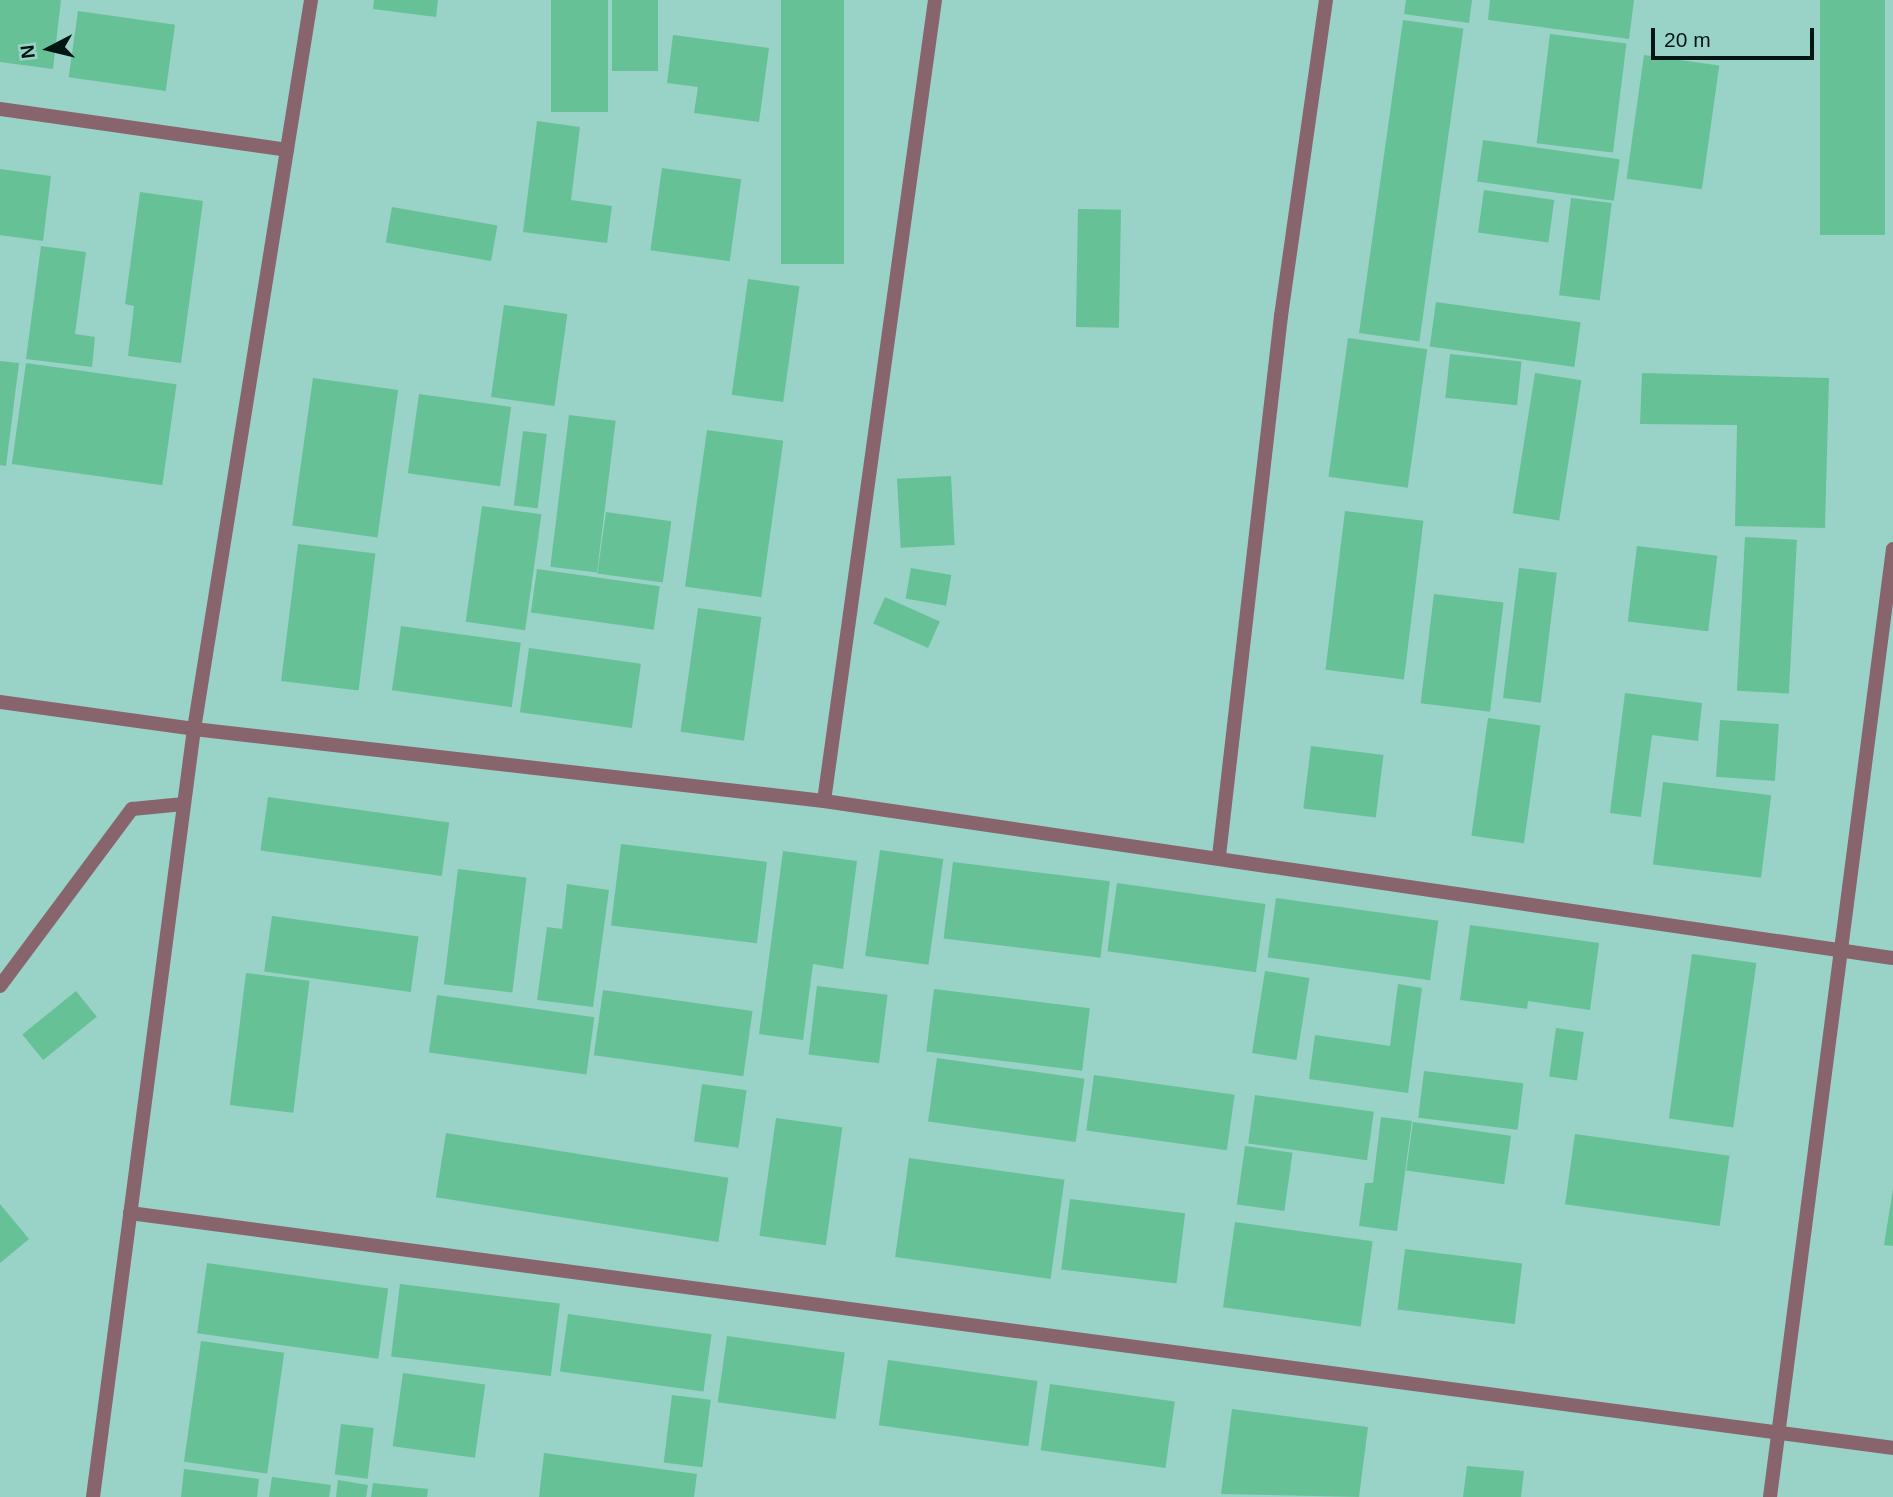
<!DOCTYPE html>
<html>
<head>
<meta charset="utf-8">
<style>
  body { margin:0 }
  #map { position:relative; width:1893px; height:1497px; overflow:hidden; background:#99d2c7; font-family:Arial,sans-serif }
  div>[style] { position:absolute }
  .building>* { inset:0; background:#67c196; transform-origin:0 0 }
  .service>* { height:14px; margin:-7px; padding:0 7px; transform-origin:7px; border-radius:7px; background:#88646d }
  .minor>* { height:14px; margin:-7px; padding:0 7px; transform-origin:7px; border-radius:7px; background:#88646d }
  span { translate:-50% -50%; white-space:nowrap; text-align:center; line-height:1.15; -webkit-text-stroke:5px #99d2c7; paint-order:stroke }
  .north { position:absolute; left:14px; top:14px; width:70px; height:70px; -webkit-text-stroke:5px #99d2c7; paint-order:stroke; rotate:263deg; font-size:19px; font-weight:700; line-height:28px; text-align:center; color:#011613 }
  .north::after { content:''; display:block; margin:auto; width:24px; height:32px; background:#011613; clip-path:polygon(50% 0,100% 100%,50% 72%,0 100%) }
  .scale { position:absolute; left:1651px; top:28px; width:163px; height:32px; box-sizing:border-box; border:4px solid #011613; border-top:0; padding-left:9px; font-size:21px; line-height:24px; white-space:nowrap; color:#011613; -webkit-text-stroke:5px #99d2c7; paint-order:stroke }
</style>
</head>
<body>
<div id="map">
  <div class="building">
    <div style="clip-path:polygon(0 0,61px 0,53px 69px,0 62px)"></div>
    <div style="clip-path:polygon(374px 0,438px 0,436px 17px,373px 9px)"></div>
    <div style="left:551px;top:0;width:57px;height:112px"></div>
    <div style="left:612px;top:0;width:46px;height:71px"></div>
    <div style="left:781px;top:0;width:63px;height:264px"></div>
    <div style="clip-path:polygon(1406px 0,1472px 0,1469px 23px,1404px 14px)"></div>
    <div style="clip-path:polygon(1490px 0,1634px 0,1629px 39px,1488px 20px)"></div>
    <div style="left:1820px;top:0;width:65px;height:235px"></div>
    <div style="left:78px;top:11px;width:98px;height:67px;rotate:8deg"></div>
    <div style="left:1403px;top:20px;width:61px;height:316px;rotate:8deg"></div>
    <div style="left:1550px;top:34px;width:77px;height:110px;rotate:7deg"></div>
    <div style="clip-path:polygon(673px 35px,769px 48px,759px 122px,694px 113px,698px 87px,667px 83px)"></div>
    <div style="left:1644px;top:55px;width:76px;height:125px;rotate:8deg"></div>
    <div style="clip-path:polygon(537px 121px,580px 127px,571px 200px,612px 206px,607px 243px,523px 232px)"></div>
    <div style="left:1483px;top:140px;width:138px;height:42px;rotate:8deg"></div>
    <div style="left:662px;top:168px;width:80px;height:83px;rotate:8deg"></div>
    <div style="clip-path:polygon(0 169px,51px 176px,43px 241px,0 235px)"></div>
    <div style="left:1484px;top:190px;width:71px;height:43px;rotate:8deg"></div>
    <div style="clip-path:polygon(140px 192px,203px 201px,181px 363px,128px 356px,134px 306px,125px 304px)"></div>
    <div style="left:1571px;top:198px;width:41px;height:98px;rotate:7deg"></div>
    <div style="left:392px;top:207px;width:107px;height:36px;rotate:10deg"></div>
    <div style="left:1078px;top:209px;width:43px;height:118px;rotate:1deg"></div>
    <div style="clip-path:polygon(41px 246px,86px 252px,75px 334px,95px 337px,92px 367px,26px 359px)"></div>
    <div style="left:748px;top:279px;width:52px;height:117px;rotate:8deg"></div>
    <div style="left:1436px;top:302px;width:146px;height:45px;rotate:8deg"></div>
    <div style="left:504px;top:305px;width:64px;height:93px;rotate:8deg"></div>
    <div style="left:1348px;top:338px;width:80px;height:140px;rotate:8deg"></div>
    <div style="left:1450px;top:354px;width:72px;height:44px;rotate:6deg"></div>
    <div style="clip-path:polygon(0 361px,19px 363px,6px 466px,0 465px)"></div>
    <div style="left:26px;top:363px;width:152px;height:102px;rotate:8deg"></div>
    <div style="left:1535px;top:373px;width:47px;height:142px;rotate:9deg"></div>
    <div style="clip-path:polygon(1642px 373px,1829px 378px,1825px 528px,1735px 526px,1737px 425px,1640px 424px)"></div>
    <div style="left:313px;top:378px;width:86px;height:149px;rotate:8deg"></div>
    <div style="left:419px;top:394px;width:93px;height:80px;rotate:8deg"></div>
    <div style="left:569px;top:415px;width:47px;height:153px;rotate:7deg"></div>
    <div style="left:707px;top:430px;width:77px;height:158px;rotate:8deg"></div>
    <div style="left:523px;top:431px;width:24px;height:75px;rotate:7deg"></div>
    <div style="left:951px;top:476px;width:69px;height:54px;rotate:87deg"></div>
    <div style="left:482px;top:506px;width:60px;height:117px;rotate:8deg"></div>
    <div style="left:1345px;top:511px;width:79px;height:160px;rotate:7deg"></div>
    <div style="left:606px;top:512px;width:66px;height:62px;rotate:8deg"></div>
    <div style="left:1745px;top:537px;width:52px;height:154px;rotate:3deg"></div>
    <div style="left:298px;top:544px;width:78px;height:138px;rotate:7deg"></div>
    <div style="left:1637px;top:546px;width:81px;height:76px;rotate:7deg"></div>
    <div style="left:911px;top:568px;width:41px;height:31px;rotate:10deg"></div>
    <div style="left:1519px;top:568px;width:38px;height:131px;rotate:7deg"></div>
    <div style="left:537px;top:569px;width:124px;height:44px;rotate:8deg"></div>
    <div style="left:1434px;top:594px;width:70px;height:110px;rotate:7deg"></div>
    <div style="left:885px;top:597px;width:60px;height:29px;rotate:24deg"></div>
    <div style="left:698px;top:608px;width:64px;height:125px;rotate:8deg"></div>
    <div style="left:401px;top:626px;width:121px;height:65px;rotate:8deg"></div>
    <div style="left:529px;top:648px;width:113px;height:65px;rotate:8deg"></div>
    <div style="clip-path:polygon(1625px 693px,1702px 703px,1698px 741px,1652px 735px,1641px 817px,1610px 813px)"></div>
    <div style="left:1488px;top:718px;width:53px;height:119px;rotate:8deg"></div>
    <div style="left:1720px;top:720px;width:59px;height:57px;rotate:4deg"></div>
    <div style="left:1311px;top:746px;width:73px;height:63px;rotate:7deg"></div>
    <div style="left:1663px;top:782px;width:109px;height:83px;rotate:7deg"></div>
    <div style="left:268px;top:797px;width:183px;height:54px;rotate:8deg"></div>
    <div style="left:621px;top:844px;width:147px;height:82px;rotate:7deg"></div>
    <div style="left:880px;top:850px;width:64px;height:107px;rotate:8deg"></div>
    <div style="clip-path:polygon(783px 851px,857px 861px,843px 969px,813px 964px,803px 1040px,759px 1034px)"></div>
    <div style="left:953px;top:862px;width:158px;height:77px;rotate:7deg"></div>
    <div style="left:458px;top:869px;width:69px;height:116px;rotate:7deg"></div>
    <div style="left:1117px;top:883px;width:150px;height:69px;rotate:8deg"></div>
    <div style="clip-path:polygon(567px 884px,609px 890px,593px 1007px,537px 1000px,547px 927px,562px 929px)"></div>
    <div style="left:1276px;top:898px;width:164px;height:60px;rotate:8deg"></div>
    <div style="left:272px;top:916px;width:148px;height:56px;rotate:8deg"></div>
    <div style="clip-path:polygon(1470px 925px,1599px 943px,1590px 1010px,1528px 1001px,1527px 1009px,1460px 1000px)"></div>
    <div style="left:1692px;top:954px;width:65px;height:166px;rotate:8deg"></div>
    <div style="left:1265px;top:971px;width:45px;height:83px;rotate:9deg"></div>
    <div style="left:246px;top:973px;width:64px;height:133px;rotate:7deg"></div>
    <div style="clip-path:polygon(1398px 984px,1422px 988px,1408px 1093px,1309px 1079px,1315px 1035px,1390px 1046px)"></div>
    <div style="left:817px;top:986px;width:71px;height:69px;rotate:7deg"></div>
    <div style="left:934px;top:989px;width:157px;height:63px;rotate:7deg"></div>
    <div style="left:603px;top:990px;width:151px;height:66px;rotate:8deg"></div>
    <div style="left:76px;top:991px;width:33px;height:69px;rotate:51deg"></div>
    <div style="left:437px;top:995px;width:159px;height:58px;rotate:8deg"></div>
    <div style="left:1556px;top:1028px;width:28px;height:49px;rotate:8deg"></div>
    <div style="left:937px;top:1058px;width:149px;height:64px;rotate:8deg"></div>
    <div style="left:1424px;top:1071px;width:100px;height:47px;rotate:7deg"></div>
    <div style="left:1094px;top:1075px;width:142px;height:56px;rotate:8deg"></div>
    <div style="left:702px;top:1084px;width:45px;height:58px;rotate:8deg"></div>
    <div style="left:1255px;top:1095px;width:120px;height:49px;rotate:8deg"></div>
    <div style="clip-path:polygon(1381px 1117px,1412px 1121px,1397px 1231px,1359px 1226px,1365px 1183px,1373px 1183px)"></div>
    <div style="left:776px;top:1118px;width:67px;height:119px;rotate:8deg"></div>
    <div style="left:1413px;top:1122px;width:99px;height:49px;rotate:8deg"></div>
    <div style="left:446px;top:1133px;width:286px;height:65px;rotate:9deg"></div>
    <div style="left:1575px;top:1134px;width:156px;height:71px;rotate:8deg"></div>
    <div style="left:1245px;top:1146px;width:48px;height:59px;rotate:8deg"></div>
    <div style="left:909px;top:1158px;width:157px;height:100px;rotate:8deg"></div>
    <div style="clip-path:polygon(1893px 1189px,1893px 1246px,1884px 1245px)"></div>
    <div style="left:1070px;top:1199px;width:116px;height:71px;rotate:7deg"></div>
    <div style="clip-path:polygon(0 1204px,29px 1239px,0 1263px)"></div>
    <div style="left:1235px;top:1222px;width:139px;height:86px;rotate:8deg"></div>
    <div style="left:1405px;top:1249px;width:118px;height:61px;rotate:7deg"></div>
    <div style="left:207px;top:1263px;width:183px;height:71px;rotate:8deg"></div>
    <div style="left:400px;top:1284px;width:161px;height:73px;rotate:7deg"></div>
    <div style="left:568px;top:1314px;width:145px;height:58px;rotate:8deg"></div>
    <div style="left:727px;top:1336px;width:119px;height:67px;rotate:8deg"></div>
    <div style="left:201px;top:1341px;width:84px;height:122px;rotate:8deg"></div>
    <div style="left:888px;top:1360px;width:151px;height:66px;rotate:8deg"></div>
    <div style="left:403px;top:1373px;width:83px;height:74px;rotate:8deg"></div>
    <div style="left:1050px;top:1384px;width:126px;height:67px;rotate:8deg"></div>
    <div style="left:672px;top:1395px;width:39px;height:68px;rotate:7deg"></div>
    <div style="clip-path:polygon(1232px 1409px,1368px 1427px,1359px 1497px,1221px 1494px)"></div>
    <div style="left:341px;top:1424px;width:33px;height:51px;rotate:7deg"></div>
    <div style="clip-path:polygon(544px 1453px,697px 1474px,694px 1497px,539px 1497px)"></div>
    <div style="clip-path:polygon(1467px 1466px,1524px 1471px,1521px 1497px,1463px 1497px)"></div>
    <div style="clip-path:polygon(184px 1469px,259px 1479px,257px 1497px,181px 1497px)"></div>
    <div style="clip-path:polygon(272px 1477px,331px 1485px,329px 1497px,269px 1497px)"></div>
    <div style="clip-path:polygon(338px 1480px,368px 1485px,366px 1497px,336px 1497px)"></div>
    <div style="clip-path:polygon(373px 1483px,428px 1489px,427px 1497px,371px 1497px)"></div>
  </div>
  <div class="service">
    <div style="left:0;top:986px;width:221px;rotate:-53.3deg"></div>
    <div style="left:132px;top:809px;width:52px;rotate:-5.5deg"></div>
  </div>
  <div class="minor">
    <div style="left:0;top:109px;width:290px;rotate:8.1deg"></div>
    <div style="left:0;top:702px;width:196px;rotate:7.9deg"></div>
    <div style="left:194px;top:729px;width:634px;rotate:6.52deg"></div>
    <div style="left:824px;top:801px;width:1080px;rotate:8.36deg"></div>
    <div style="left:824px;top:801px;width:809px;rotate:-82.11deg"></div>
    <div style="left:1219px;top:856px;width:544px;rotate:-83.45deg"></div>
    <div style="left:1281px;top:316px;width:319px;rotate:-81.9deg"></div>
    <div style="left:130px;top:1213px;width:1779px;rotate:7.59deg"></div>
    <div style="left:93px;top:1497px;width:775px;rotate:-82.51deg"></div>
    <div style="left:194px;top:729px;width:738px;rotate:-80.88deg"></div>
    <div style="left:1770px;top:1497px;width:956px;rotate:-82.61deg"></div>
  </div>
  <div class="north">N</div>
  <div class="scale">20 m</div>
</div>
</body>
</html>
